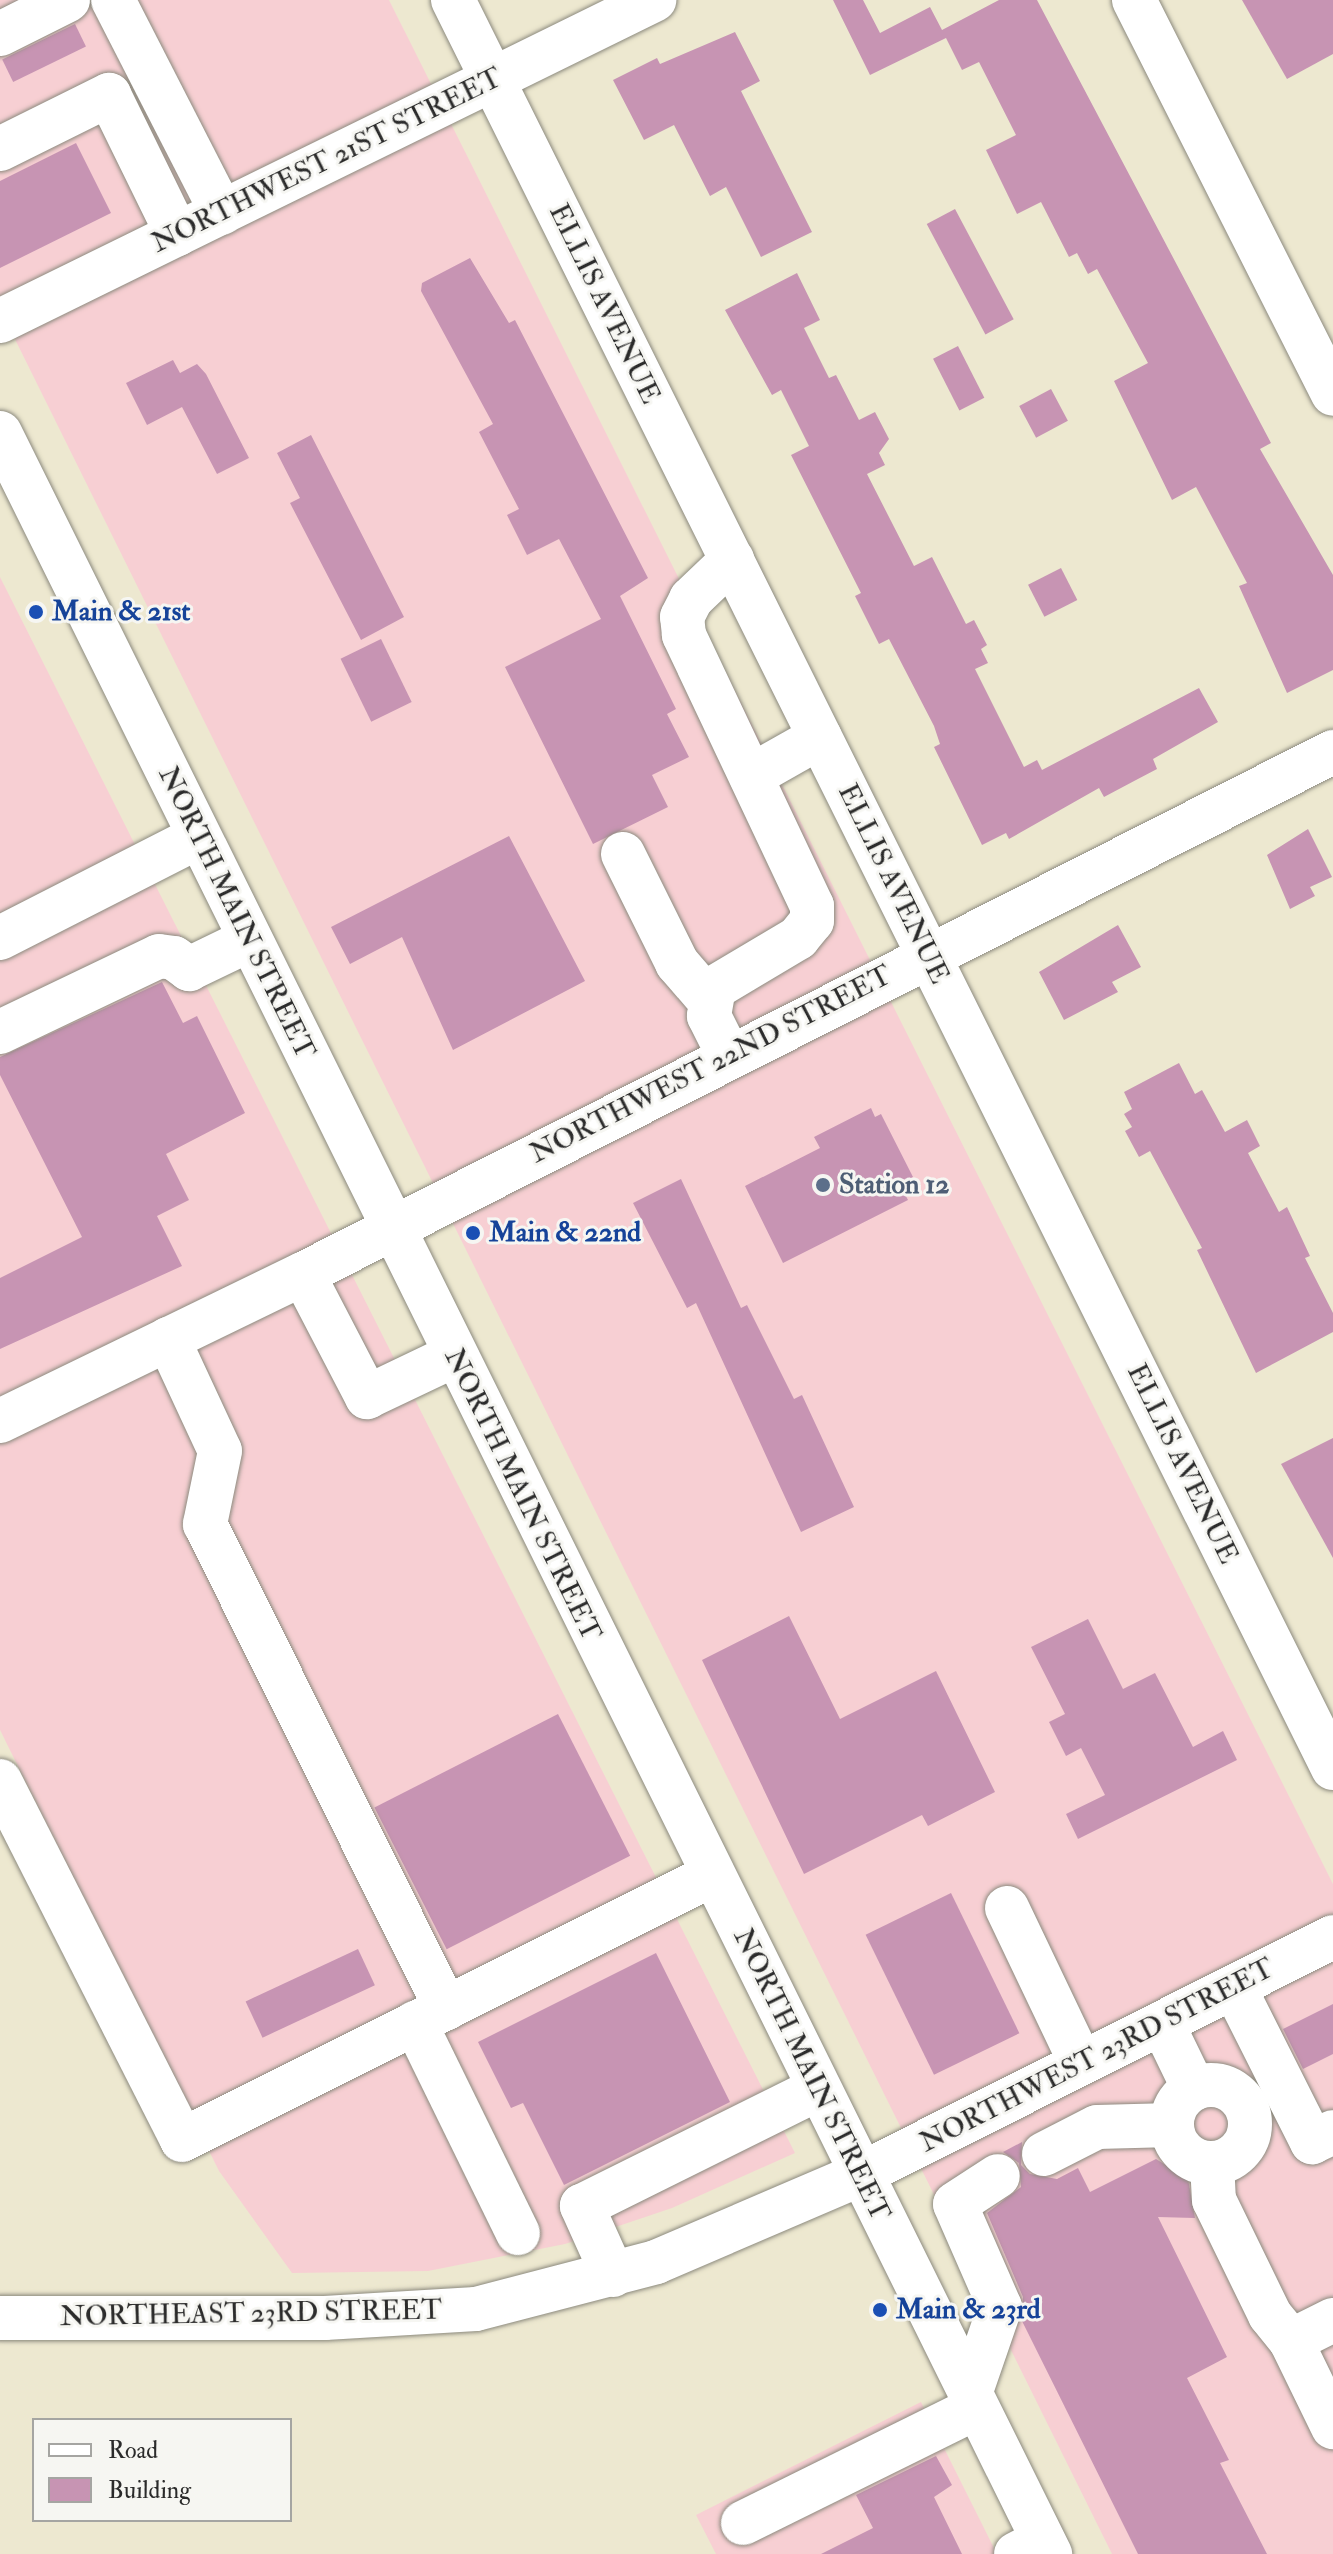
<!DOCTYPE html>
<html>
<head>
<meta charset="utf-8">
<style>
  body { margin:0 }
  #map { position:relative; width:1333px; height:2554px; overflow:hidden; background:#ede8d0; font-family:"IM FELL Double Pica",serif }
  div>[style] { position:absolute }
  .built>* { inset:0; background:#f7cfd3 }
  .building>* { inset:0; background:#c794b3; transform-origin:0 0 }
  .roads { filter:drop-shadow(0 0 2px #8c8a7e) drop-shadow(0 0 2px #8c8a7e) }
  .minor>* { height:44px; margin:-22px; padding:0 22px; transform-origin:22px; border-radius:22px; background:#fff }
  .minor>.ring { margin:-22px; padding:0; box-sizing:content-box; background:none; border:44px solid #fff; border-radius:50% }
  .major>* { height:44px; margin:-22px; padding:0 22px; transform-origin:22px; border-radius:22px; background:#fff }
  .dots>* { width:22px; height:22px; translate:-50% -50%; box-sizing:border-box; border:4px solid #f6f6f2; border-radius:50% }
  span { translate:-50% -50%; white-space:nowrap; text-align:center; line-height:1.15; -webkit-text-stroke:6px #f6f6f2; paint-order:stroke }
  .street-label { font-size:28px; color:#2b2b2b }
  .transit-label { font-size:28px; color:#164399; font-weight:700 }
  .left { translate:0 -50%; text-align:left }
  .service-label { font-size:28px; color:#4e5e75; font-weight:700 }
  .legend { position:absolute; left:32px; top:2418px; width:260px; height:104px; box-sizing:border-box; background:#f6f6f2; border:2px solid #a5a5a2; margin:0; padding:10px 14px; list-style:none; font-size:24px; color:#2b2b2b }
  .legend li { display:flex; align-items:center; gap:16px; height:40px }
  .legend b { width:40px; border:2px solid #a5a5a2 }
</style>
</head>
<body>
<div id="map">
  <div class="built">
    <div style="clip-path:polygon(0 0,389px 0,1333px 1884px,1333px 2554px,1112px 2554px,0 309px)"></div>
    <div style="clip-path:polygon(0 577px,795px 2153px,672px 2208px,565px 2244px,428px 2271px,292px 2273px,219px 2171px,0 1730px)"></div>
    <div style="clip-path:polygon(921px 2402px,997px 2554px,716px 2554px,696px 2515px)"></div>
  </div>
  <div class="building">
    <div style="clip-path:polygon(833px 0,863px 0,880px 33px,930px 7px,942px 30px,999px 0,1037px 0,1271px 443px,1260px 449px,1333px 575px,1333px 670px,1287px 693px,1239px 586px,1247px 583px,1196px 487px,1172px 500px,1114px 381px,1148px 363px,1097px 269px,1088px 274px,1077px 253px,1069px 257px,1041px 202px,1017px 214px,986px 150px,1016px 135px,979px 62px,962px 70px,946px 38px,870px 75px)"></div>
    <div style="clip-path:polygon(1242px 0,1333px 0,1333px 54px,1287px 79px)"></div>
    <div style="left:75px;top:24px;width:25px;height:81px;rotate:64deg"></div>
    <div style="clip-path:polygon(735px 32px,760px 81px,741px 91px,812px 232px,761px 257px,726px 187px,710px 196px,674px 125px,644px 140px,613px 80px,657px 58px,660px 64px)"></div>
    <div style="clip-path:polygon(76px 143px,111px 213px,0 268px,0 181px)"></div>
    <div style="left:955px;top:209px;width:125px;height:32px;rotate:62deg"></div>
    <div style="clip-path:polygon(470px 258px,509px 323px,515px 320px,648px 578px,620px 596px,676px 709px,667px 714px,689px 757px,652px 775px,668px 807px,593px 844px,505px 667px,601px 619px,559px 539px,527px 555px,507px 515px,519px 509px,479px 432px,493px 424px,421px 291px,422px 283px)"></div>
    <div style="clip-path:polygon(797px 273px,820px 320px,804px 328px,829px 378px,836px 375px,859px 420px,875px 412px,889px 439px,879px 453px,885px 465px,867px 474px,914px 566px,932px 557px,966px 624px,974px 620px,987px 645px,981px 649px,988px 663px,975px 669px,1024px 767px,1037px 760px,1042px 770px,1199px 688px,1218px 722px,1153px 759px,1157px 769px,1136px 780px,1104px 797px,1099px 788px,1009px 839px,1006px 833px,982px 845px,934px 747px,940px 744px,934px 726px,889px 639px,879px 644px,855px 596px,861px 593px,791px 455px,809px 446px,781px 390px,772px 395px,725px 310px)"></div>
    <div style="left:958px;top:346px;width:58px;height:28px;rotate:63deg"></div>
    <div style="clip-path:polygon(173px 360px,180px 373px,197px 364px,206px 374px,249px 458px,217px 474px,182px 407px,147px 425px,126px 383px)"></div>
    <div style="left:1051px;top:389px;width:36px;height:36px;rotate:62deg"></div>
    <div style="clip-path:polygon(311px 435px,404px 617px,361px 640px,290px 503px,300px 498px,277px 453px)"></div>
    <div style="left:1061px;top:568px;width:36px;height:37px;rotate:63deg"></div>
    <div style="left:381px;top:639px;width:70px;height:45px;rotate:64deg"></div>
    <div style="clip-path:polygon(1308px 829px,1332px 877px,1310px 887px,1315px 896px,1290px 909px,1267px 855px)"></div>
    <div style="clip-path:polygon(509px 836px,585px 981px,453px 1050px,402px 937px,350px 964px,331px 927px)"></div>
    <div style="clip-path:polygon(1118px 925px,1141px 967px,1112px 982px,1118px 992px,1064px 1020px,1039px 972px)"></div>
    <div style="clip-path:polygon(162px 982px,183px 1023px,197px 1016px,245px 1113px,166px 1154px,189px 1200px,157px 1216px,182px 1266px,0 1349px,0 1278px,82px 1237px,0 1075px,0 1057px)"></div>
    <div style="clip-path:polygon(1179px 1063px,1195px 1094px,1202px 1090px,1225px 1132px,1247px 1120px,1260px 1146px,1248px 1153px,1279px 1212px,1287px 1207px,1310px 1256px,1305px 1258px,1333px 1313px,1333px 1332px,1256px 1373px,1197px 1250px,1202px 1248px,1150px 1151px,1139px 1157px,1125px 1131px,1132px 1127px,1124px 1114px,1132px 1109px,1124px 1092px)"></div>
    <div style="clip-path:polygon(871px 1108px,875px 1117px,881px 1114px,913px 1177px,899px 1183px,908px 1200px,783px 1263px,745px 1186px,820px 1148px,814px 1137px)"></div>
    <div style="clip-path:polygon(681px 1179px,741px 1308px,747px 1305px,794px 1399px,802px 1395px,854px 1507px,801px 1532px,696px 1303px,687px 1308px,633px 1203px)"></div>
    <div style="clip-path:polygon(1333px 1438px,1333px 1558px,1281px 1464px)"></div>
    <div style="clip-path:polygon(789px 1616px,840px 1719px,936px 1671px,995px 1792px,928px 1826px,922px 1815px,804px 1874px,702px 1660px)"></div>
    <div style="clip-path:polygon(1088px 1619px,1123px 1689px,1155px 1673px,1193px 1747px,1223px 1731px,1237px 1760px,1078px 1839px,1066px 1814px,1105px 1795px,1081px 1748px,1066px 1756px,1049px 1722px,1065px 1714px,1031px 1647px)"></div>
    <div style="left:558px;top:1714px;width:159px;height:206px;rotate:63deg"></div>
    <div style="left:951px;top:1893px;width:156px;height:95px;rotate:64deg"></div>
    <div style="left:358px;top:1949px;width:40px;height:124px;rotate:65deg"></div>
    <div style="clip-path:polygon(656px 1953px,730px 2102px,564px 2185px,523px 2103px,511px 2108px,478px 2042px)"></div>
    <div style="clip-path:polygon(1333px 2004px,1333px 2054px,1303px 2069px,1283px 2029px)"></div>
    <div style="clip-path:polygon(1022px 2142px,1021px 2165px,1030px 2174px,1057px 2179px,1078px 2168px,1090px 2192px,1156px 2159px,1188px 2179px,1195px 2218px,1158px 2217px,1227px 2357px,1187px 2378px,1229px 2460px,1220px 2463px,1267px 2554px,1138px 2554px,1022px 2321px,1023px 2297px,987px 2213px,1021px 2187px,1019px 2163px,1003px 2152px)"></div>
    <div style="clip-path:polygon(936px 2456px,952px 2485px,934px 2497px,962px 2554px,821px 2554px,873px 2528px,856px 2495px)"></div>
  </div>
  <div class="roads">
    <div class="minor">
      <div style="left:113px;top:0;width:239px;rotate:62.9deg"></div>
      <div style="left:453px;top:0;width:1975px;rotate:63.54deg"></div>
      <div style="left:1134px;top:0;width:441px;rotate:63.2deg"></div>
      <div style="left:0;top:34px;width:76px;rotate:-26.6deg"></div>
      <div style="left:0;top:149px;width:122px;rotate:-26.4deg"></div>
      <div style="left:109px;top:95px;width:155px;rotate:63.9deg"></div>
      <div style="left:0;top:321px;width:729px;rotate:-26.14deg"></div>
      <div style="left:751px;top:776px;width:79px;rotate:-29.5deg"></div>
      <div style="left:623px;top:854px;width:122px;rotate:63.6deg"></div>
      <div style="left:677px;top:963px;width:49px;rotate:49.1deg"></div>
      <div style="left:0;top:938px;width:222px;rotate:-27deg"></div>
      <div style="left:0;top:1032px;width:176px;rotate:-25.5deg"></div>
      <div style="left:159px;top:956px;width:15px;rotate:8deg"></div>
      <div style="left:174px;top:958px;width:19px;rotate:36deg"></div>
      <div style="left:189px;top:969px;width:67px;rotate:-25.8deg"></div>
      <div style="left:729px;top:1056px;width:45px;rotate:-116.6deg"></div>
      <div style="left:709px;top:1016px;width:28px;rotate:-80deg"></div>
      <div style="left:714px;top:988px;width:98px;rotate:-30.8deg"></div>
      <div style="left:798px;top:938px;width:22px;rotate:-51deg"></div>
      <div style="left:812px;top:921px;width:15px;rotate:-90deg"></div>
      <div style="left:812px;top:906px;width:300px;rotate:-115.3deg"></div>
      <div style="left:684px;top:635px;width:18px;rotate:-96deg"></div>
      <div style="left:682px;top:617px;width:20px;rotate:-63deg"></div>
      <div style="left:691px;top:599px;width:57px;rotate:-43.6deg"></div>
      <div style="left:303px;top:1274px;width:139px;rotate:62.5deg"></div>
      <div style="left:367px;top:1397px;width:95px;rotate:-25.5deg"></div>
      <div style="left:168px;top:1339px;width:123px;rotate:65.1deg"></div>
      <div style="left:220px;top:1451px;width:75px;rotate:101.6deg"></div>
      <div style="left:205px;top:1524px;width:541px;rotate:63.53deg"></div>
      <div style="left:0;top:1421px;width:337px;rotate:-25.9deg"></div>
      <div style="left:303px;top:1274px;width:1155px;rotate:-26.88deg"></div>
      <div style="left:0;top:1781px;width:402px;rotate:63.1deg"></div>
      <div style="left:182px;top:2140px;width:593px;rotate:-26.57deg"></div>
      <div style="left:1007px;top:1908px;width:172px;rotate:64.5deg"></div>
      <div style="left:1234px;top:1987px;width:174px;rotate:63.3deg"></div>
      <div style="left:1312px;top:2142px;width:23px;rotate:-25deg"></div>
      <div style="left:415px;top:2023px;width:234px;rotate:63.9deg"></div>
      <div style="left:1162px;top:2023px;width:73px;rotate:64.1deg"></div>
      <div class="ring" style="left:1172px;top:2085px;width:34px;height:34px"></div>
      <div style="left:1044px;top:2154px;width:59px;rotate:-27deg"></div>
      <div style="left:1097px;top:2127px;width:75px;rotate:-1.5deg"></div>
      <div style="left:1212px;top:2163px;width:37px;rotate:87deg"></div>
      <div style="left:1214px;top:2200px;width:128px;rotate:64deg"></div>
      <div style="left:1270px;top:2315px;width:33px;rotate:51deg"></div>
      <div style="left:861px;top:2174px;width:528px;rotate:-26.66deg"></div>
      <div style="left:613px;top:2275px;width:76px;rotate:-114.2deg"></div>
      <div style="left:582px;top:2206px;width:263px;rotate:-26.4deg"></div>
      <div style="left:1333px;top:2320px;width:47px;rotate:153.4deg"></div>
      <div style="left:1291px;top:2341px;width:96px;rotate:64deg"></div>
      <div style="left:970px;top:2394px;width:92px;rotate:-71deg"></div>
      <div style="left:1000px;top:2307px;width:112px;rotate:-113.6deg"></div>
      <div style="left:955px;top:2204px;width:51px;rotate:-33.1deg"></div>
      <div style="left:743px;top:2523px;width:260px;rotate:-26.3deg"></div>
      <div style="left:1016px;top:2554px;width:30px;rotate:-27deg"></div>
    </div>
    <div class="major">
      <div style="left:0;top:433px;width:2367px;rotate:63.66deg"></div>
      <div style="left:0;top:2318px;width:325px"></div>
      <div style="left:325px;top:2318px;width:151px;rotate:-3.4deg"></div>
      <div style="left:476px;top:2309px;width:186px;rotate:-14.6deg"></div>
      <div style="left:656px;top:2262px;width:223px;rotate:-23.2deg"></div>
    </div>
  </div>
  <div class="dots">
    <div style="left:36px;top:612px;background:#1a4fb4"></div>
    <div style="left:823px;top:1185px;background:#5c6f8a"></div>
    <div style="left:473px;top:1233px;background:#1a4fb4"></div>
    <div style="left:880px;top:2310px;background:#1a4fb4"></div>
  </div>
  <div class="street-label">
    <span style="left:327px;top:161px;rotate:-26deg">NORTHWEST 21ST STREET</span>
    <span style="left:604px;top:304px;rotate:64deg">ELLIS AVENUE</span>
    <span style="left:893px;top:884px;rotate:64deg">ELLIS AVENUE</span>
    <span style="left:236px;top:913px;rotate:64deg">NORTH MAIN STREET</span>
    <span style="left:711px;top:1065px;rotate:-27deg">NORTHWEST 22ND STREET</span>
    <span style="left:1182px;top:1464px;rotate:64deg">ELLIS AVENUE</span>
    <span style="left:522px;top:1495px;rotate:64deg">NORTH MAIN STREET</span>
    <span style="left:1097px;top:2056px;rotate:-27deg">NORTHWEST 23RD STREET</span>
    <span style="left:811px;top:2075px;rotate:64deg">NORTH MAIN STREET</span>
    <span style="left:251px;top:2314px;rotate:-1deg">NORTHEAST 23RD STREET</span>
  </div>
  <div class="transit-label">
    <span class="left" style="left:52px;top:612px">Main &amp; 21st</span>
    <span class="left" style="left:489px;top:1233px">Main &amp; 22nd</span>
    <span class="left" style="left:896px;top:2310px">Main &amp; 23rd</span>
  </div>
  <div class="service-label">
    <span class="left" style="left:839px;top:1185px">Station 12</span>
  </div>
  <ul class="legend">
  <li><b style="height:10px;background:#fff"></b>Road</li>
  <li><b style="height:22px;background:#c794b3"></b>Building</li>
  </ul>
</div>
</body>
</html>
